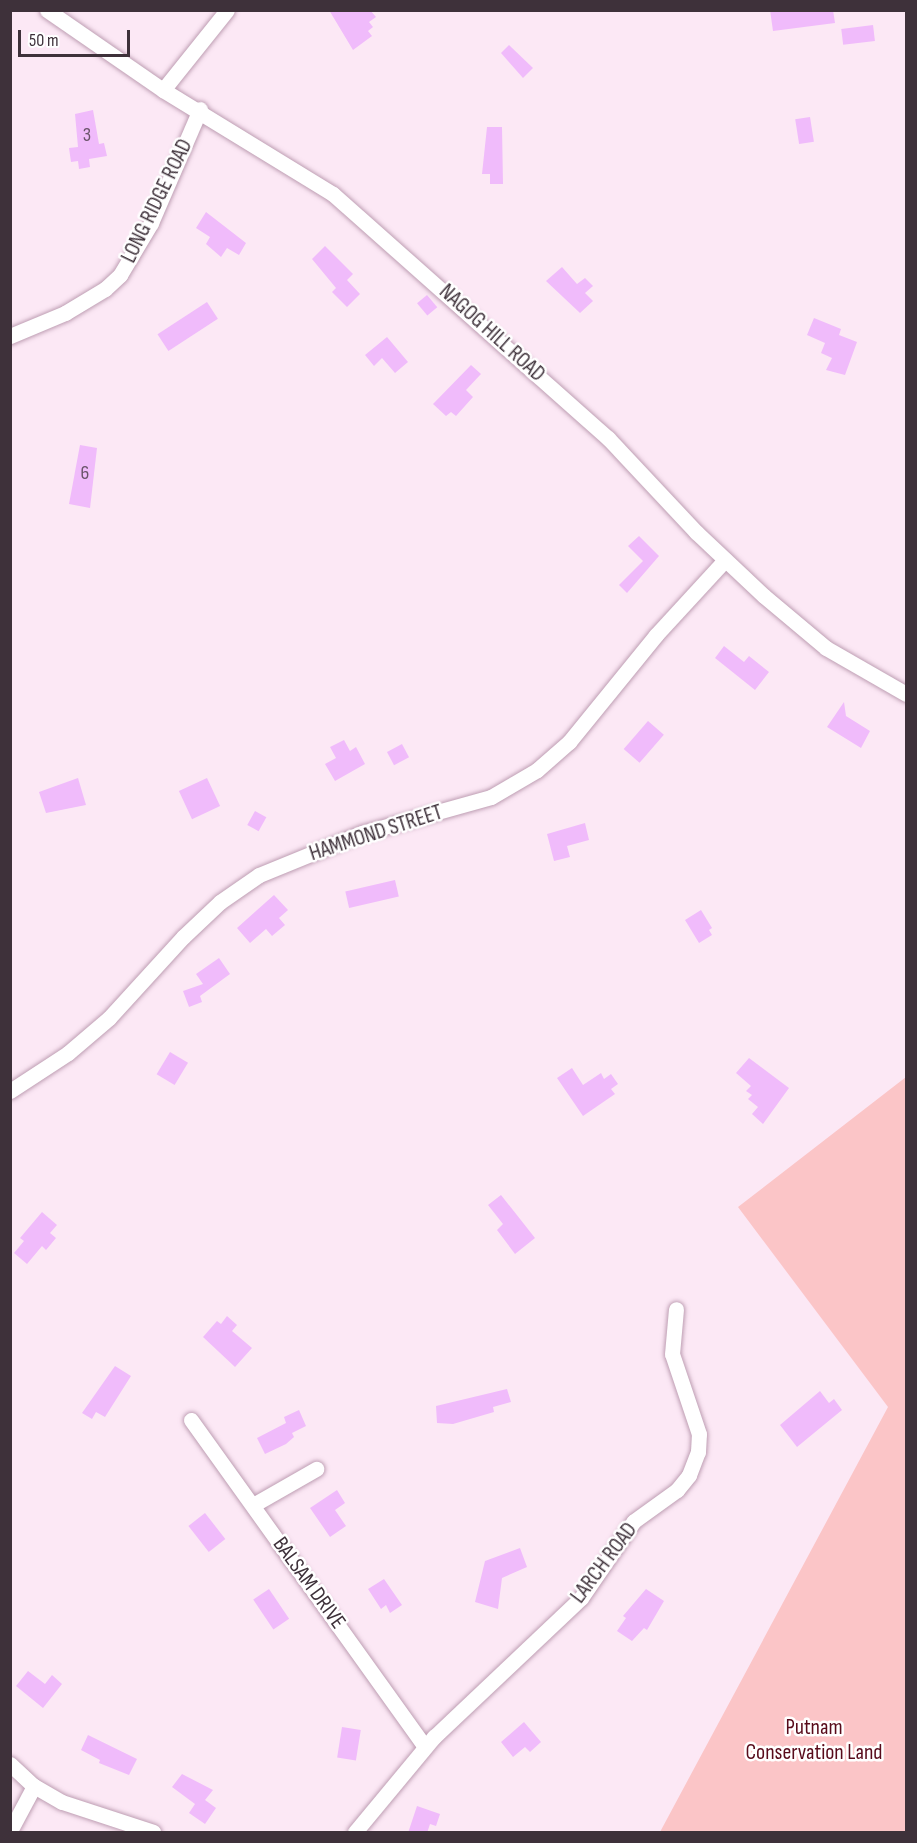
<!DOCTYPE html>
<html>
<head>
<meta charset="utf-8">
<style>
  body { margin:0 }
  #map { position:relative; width:917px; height:1843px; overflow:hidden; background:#fce8f5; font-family:"Sofia Sans Condensed",sans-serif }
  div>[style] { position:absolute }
  .green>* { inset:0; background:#fbc5c7 }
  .building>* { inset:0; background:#f0bbfb; transform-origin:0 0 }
  .roads { filter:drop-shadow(0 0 2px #be9eb3) drop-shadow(0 0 2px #be9eb3) }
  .minor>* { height:15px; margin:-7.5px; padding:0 7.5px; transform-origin:7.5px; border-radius:7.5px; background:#fff }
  span { translate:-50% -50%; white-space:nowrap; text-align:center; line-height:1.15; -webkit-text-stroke:5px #fff; paint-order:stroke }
  .number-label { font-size:20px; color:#6a546a }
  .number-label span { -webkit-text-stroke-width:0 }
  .street-label { font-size:22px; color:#3e313a }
  .park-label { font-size:22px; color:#580b1b }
  .frame { position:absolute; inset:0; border:12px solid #3e313a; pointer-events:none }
  .scale { position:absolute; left:18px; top:30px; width:112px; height:27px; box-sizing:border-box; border:3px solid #3e313a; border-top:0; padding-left:8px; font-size:18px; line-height:21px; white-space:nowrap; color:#3e313a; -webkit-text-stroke:4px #fff; paint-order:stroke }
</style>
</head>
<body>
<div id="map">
  <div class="green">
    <div style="clip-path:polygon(906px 1077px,906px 1832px,660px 1832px,888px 1407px,738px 1207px)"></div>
  </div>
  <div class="building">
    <div style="clip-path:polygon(329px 10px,370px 10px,376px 17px,369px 22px,373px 27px,368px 31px,372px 36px,353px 50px)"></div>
    <div style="clip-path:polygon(770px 10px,833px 10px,835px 23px,773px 31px)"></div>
    <div style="left:873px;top:25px;width:16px;height:32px;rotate:83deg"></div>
    <div style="clip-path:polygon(509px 45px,533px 68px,523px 78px,501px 53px)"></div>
    <div style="clip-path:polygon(93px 110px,99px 144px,104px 143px,107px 156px,89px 159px,90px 167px,79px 169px,78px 161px,71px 162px,69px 148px,78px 147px,75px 114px)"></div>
    <div style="left:810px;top:117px;width:25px;height:15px;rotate:81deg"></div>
    <div style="clip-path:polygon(487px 127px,502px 127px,503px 184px,490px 184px,490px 174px,482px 174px)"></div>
    <div style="clip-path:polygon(206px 212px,246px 243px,239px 255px,227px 248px,221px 257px,206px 244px,210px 237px,196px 228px)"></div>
    <div style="clip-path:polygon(325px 246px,353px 274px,347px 280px,360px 294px,347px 307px,332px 292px,336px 288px,312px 259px)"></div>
    <div style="clip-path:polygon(562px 267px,577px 284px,585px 278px,593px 286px,585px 293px,593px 301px,580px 313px,546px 281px)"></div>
    <div style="left:427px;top:295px;width:16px;height:13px;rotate:50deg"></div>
    <div style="left:207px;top:302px;width:20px;height:59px;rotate:57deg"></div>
    <div style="clip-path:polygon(814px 318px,841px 329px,839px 335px,857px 342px,845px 375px,826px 370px,832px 358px,821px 353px,825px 343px,807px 335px)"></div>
    <div style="clip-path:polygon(387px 337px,408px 362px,395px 373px,382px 358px,374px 366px,365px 355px)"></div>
    <div style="clip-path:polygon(471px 365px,481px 374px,466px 390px,473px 397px,456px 416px,451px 412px,446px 416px,433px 404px)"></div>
    <div style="clip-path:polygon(80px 445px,97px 448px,90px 508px,69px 504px)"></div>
    <div style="clip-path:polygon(639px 536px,659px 556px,627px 593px,619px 585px,643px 561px,628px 546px)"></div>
    <div style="clip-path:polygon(724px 646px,744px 662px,749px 656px,769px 672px,755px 690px,715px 658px)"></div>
    <div style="clip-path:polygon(844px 702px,846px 716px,870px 731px,861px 748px,827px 727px)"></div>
    <div style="left:648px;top:721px;width:21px;height:37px;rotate:41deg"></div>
    <div style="clip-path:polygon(344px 740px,350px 751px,356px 747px,365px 764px,335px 781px,325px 764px,336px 758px,330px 747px)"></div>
    <div style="left:402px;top:744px;width:15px;height:17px;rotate:62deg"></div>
    <div style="clip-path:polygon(78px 778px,86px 805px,46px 813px,39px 792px)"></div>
    <div style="left:207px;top:778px;width:31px;height:31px;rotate:65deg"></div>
    <div style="left:255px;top:811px;width:13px;height:16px;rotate:29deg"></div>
    <div style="clip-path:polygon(585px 823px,589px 840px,567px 846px,570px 857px,554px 861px,547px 834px)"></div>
    <div style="left:395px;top:880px;width:17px;height:51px;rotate:77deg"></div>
    <div style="clip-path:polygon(274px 895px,288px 910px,279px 918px,285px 925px,272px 936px,266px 929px,250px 943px,237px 928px)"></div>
    <div style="clip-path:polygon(701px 910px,712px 928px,709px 930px,712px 935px,699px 943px,685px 920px)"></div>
    <div style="clip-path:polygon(219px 958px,230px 974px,200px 996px,202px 1002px,189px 1007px,183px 991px,203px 984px,196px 974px)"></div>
    <div style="left:170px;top:1052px;width:21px;height:26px;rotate:31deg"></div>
    <div style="clip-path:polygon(749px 1058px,789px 1088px,763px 1124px,752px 1114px,758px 1107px,748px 1099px,752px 1095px,746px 1091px,751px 1086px,736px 1073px)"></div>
    <div style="clip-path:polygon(572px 1068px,583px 1085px,601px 1073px,604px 1079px,611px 1074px,618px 1084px,611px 1089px,615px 1094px,583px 1116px,557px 1078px)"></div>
    <div style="clip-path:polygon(501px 1195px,535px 1238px,515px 1254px,497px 1230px,503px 1224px,488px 1205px)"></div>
    <div style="clip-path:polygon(42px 1212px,57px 1225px,50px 1233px,56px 1238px,46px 1250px,42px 1246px,27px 1264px,14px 1253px,24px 1241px,20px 1238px)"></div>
    <div style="clip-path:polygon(227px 1316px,237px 1325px,232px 1331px,252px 1348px,235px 1367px,203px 1337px,217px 1321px,221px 1324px)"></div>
    <div style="clip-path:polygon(115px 1366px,131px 1376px,105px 1417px,96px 1412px,92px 1419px,82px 1413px)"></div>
    <div style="clip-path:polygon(507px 1389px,511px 1402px,493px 1407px,494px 1412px,453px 1424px,437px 1423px,436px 1406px)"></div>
    <div style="clip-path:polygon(820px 1391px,829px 1403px,834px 1399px,842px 1410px,797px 1447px,780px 1425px)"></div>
    <div style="clip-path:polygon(299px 1410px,306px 1426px,292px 1433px,294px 1437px,286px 1444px,265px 1454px,257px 1438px,286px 1423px,284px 1417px)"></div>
    <div style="clip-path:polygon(337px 1490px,345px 1503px,335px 1510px,346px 1526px,330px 1537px,310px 1508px)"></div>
    <div style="left:205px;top:1513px;width:33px;height:21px;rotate:52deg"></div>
    <div style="clip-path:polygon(520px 1548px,527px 1567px,502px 1578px,498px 1609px,475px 1602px,485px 1561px)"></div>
    <div style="clip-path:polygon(384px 1579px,402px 1605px,390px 1613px,386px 1605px,381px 1609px,368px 1589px)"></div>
    <div style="left:269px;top:1589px;width:36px;height:19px;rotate:56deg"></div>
    <div style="clip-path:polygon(646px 1589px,664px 1601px,647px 1630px,644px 1628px,632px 1641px,617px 1631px,626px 1618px,623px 1616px)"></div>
    <div style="clip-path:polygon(28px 1671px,45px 1684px,52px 1675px,62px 1684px,43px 1708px,16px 1686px)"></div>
    <div style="clip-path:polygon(524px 1722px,541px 1742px,530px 1752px,525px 1747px,513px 1757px,501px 1742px)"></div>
    <div style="left:342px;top:1727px;width:19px;height:31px;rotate:9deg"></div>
    <div style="clip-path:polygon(88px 1735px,137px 1759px,129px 1775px,99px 1763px,100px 1760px,81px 1750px)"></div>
    <div style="clip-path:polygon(182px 1774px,213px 1790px,205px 1800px,216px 1808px,205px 1824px,189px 1813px,195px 1804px,172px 1787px)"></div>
    <div style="clip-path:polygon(417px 1806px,440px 1814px,436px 1826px,430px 1824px,427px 1833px,408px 1833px)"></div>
  </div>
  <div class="roads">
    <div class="minor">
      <div style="left:47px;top:10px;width:141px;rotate:34.6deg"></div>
      <div style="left:163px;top:90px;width:199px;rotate:31.5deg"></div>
      <div style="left:333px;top:194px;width:368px;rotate:41.6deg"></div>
      <div style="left:608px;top:438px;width:129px;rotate:46.9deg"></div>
      <div style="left:696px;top:532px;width:93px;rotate:43.3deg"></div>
      <div style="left:764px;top:596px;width:81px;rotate:40deg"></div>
      <div style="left:826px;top:648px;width:92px;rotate:29.9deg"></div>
      <div style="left:163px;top:90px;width:102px;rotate:-51.3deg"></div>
      <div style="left:10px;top:336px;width:60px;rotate:-22.7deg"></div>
      <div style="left:65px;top:313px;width:47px;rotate:-31deg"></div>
      <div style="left:105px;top:289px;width:21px;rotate:-43deg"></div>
      <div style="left:120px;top:275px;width:61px;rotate:-59.2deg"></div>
      <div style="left:151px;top:223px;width:124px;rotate:-66.7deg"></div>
      <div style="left:10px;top:1091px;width:69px;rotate:-33.2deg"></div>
      <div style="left:68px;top:1053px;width:54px;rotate:-40.5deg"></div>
      <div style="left:109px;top:1018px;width:110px;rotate:-47.6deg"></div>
      <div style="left:183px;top:937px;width:51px;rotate:-43.4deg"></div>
      <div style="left:220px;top:902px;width:47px;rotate:-34.7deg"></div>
      <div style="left:259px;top:875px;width:111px;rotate:-22.2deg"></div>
      <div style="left:362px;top:833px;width:134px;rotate:-15.6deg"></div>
      <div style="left:491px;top:797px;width:53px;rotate:-30.4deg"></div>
      <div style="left:537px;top:770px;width:43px;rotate:-41.2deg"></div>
      <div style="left:569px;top:742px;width:138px;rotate:-50.9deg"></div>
      <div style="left:656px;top:635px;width:102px;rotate:-47.4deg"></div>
      <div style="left:191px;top:1420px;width:402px;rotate:54.4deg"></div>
      <div style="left:253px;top:1505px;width:73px;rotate:-29.7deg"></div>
      <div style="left:10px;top:1764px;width:33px;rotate:43deg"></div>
      <div style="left:34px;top:1786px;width:32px;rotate:30deg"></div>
      <div style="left:62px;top:1802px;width:96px;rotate:18.2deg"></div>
      <div style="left:10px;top:1831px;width:51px;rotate:-61.9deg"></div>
      <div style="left:355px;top:1832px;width:124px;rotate:-50.3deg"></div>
      <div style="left:434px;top:1737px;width:202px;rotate:-43.4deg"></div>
      <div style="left:581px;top:1598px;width:93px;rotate:-55.5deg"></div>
      <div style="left:634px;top:1521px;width:53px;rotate:-35.8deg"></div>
      <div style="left:677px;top:1490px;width:19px;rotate:-51deg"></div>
      <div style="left:689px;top:1475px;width:25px;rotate:-69deg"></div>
      <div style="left:698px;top:1452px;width:18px;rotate:-87deg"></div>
      <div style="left:699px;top:1434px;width:84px;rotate:-108.6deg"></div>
      <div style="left:672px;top:1354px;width:45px;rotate:-84.9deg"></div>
    </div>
  </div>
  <div class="number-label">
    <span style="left:87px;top:135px">3</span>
    <span style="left:85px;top:473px">6</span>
  </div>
  <div class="street-label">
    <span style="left:157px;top:201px;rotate:-64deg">LONG RIDGE ROAD</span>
    <span style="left:492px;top:333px;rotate:42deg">NAGOG HILL ROAD</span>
    <span style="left:376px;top:833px;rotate:-18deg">HAMMOND STREET</span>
    <span style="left:604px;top:1563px;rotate:-53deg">LARCH ROAD</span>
    <span style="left:309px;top:1583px;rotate:54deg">BALSAM DRIVE</span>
  </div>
  <div class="park-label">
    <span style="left:814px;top:1740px">Putnam<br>Conservation Land</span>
  </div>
  <div class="frame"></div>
  <div class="scale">50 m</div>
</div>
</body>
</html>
